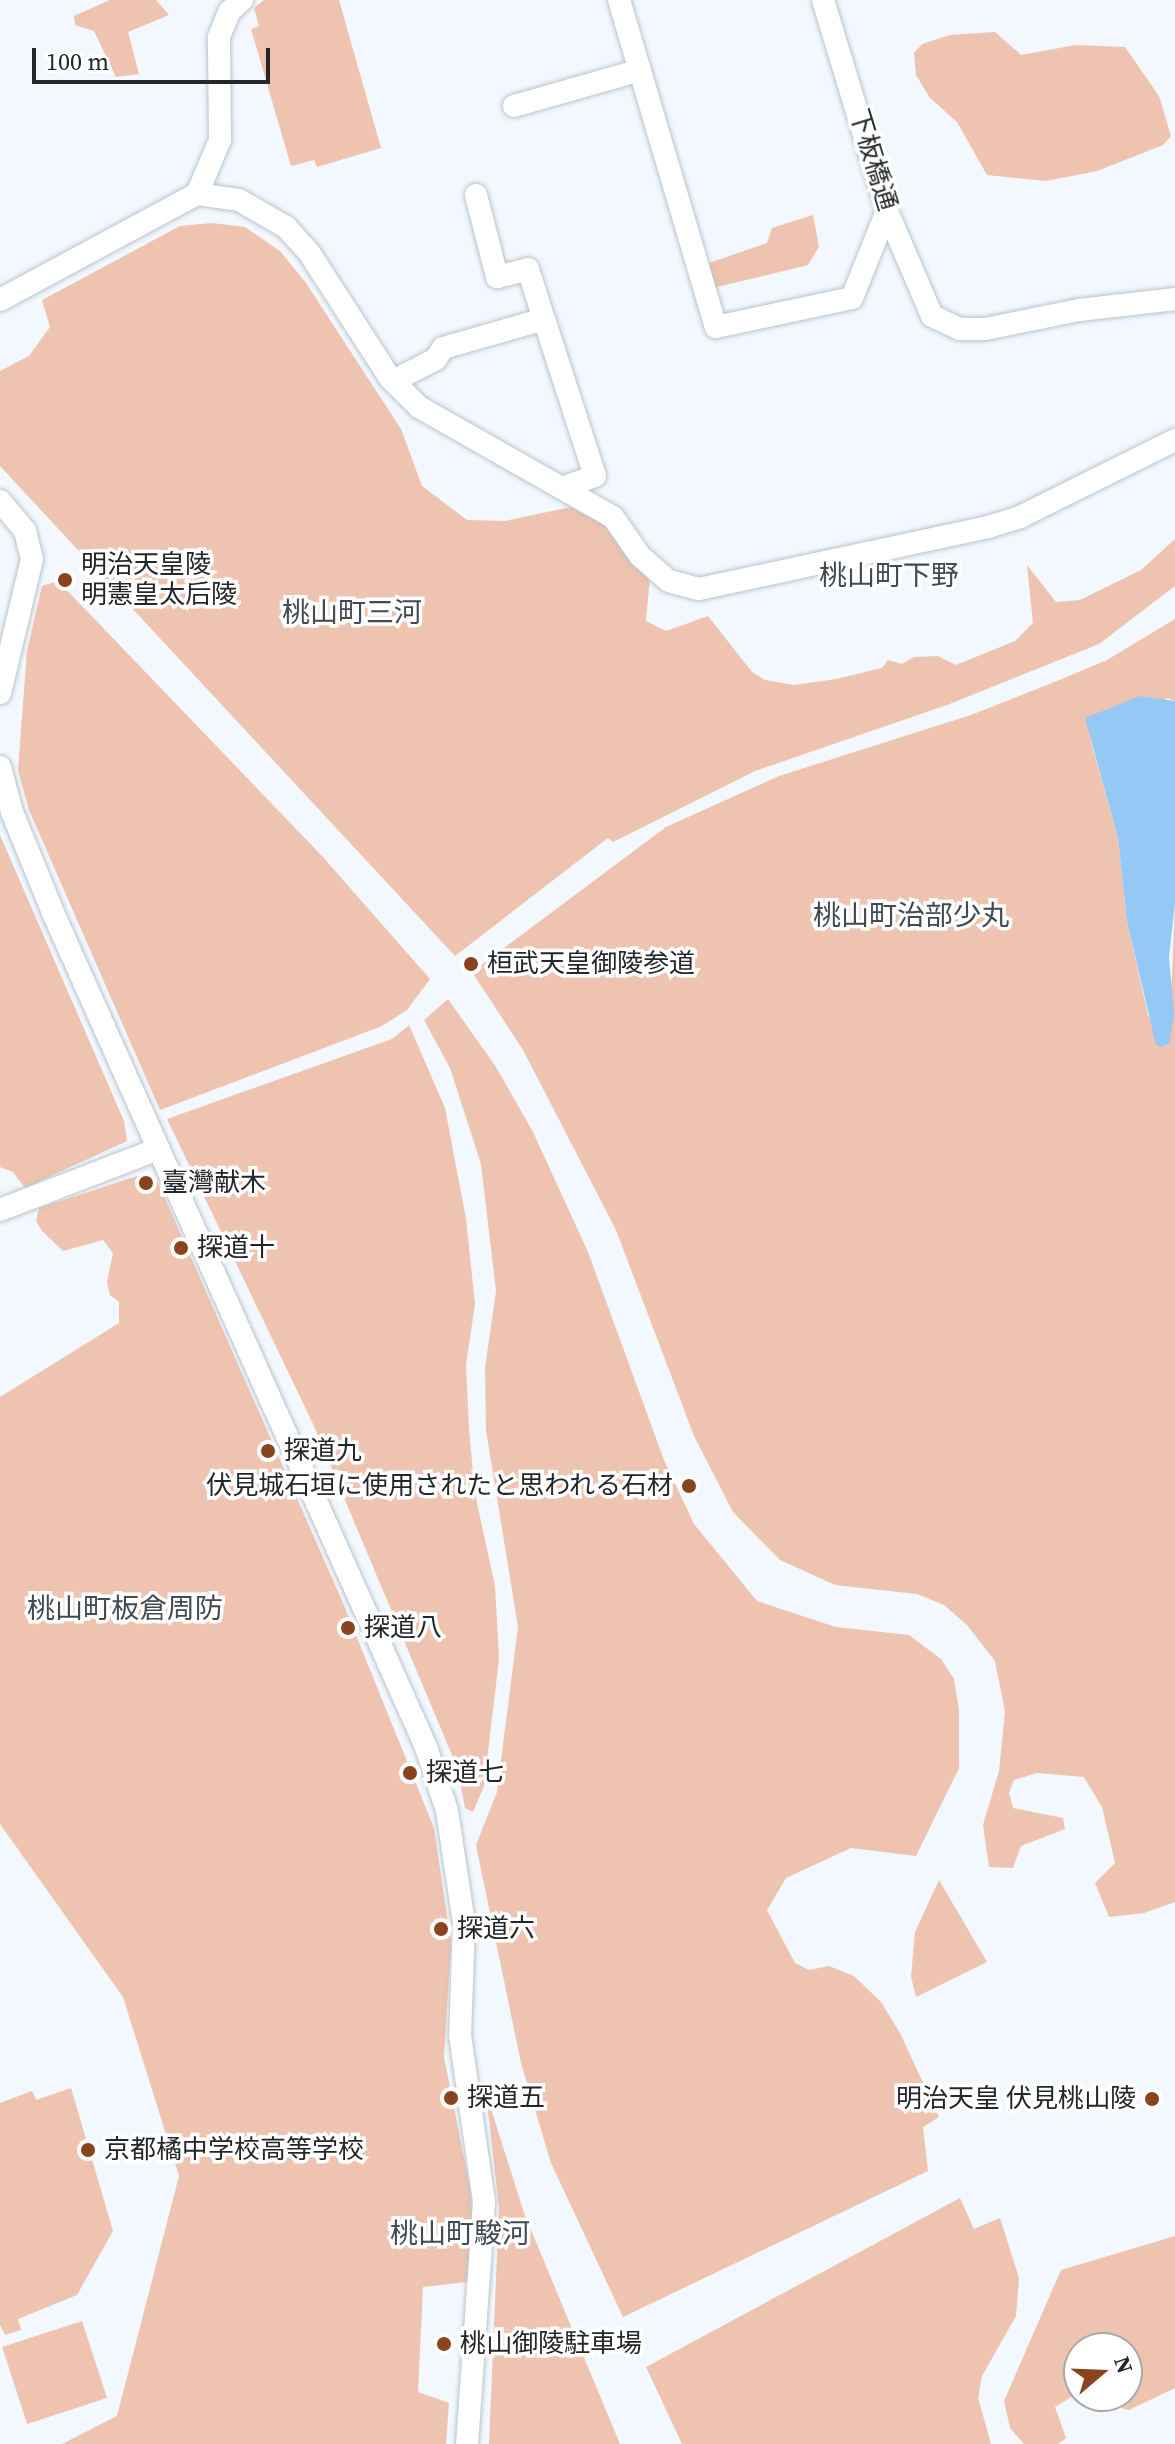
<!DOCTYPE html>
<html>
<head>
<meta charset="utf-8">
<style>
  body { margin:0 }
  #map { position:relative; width:1175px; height:2444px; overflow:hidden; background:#f2f8fe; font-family:"Source Serif 4","Noto Sans JP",serif }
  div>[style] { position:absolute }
  .green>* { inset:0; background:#eec3af; transform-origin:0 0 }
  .water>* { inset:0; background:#95c9f5 }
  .roads { filter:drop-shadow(0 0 2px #bac4cd) drop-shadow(0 0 2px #bac4cd) }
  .minor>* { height:22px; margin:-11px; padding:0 11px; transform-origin:11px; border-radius:11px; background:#fff }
  .dots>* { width:22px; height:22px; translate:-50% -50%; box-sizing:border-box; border:4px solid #fff; border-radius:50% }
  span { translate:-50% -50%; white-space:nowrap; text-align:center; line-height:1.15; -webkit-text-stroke:7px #fff; paint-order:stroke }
  .street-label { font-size:26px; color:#23272a }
  .poi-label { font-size:26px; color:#23272a }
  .left { translate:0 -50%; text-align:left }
  .right { translate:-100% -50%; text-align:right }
  .neighbourhood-label { font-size:28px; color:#424a52 }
  .north { position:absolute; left:1063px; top:2332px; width:80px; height:80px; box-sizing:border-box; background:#fff; border:2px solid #a7a9aa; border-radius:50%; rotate:71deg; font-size:22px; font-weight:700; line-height:32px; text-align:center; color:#23272a }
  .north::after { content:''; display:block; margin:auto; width:28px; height:36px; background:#89431e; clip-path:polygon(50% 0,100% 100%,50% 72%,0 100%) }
  .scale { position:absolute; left:32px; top:48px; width:238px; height:36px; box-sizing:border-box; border:4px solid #23272a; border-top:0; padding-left:10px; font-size:24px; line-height:28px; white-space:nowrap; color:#23272a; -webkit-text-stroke:6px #fff; paint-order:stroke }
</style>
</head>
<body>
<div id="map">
  <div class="green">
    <div style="clip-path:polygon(110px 0,156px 0,169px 15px,128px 32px,139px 74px,116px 77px,94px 31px,75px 25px,74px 16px)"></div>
    <div style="clip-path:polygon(264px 0,339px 0,381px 148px,317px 167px,314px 160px,291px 166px,251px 29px,259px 26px,254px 8px)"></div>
    <div style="clip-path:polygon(995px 32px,1021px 55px,1076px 45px,1125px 47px,1159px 96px,1171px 136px,1163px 145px,1097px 171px,1046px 181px,987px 175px,957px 122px,930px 98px,916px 75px,914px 53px,922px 44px,950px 35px)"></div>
    <div style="clip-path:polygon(813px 215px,819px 247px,808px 265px,713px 288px,709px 263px,767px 243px,772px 228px)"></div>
    <div style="clip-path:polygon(212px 223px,245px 227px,280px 251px,306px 283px,401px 429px,422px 486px,467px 520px,505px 521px,571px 507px,601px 522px,650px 576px,646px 621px,666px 631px,708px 616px,752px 672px,765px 680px,794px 685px,836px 679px,882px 668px,888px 660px,902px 664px,914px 657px,938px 656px,956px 665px,1015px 641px,1033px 623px,1027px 565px,1056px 602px,1080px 600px,1141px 570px,1175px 539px,1175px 586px,1099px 644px,947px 705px,755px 771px,613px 842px,608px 838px,455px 956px,0 466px,0 371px,29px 356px,50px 327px,42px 300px,180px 226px)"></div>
    <div style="clip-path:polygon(58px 581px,322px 856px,430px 979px,407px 1010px,382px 1026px,160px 1110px,29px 810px,18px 770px,27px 651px,42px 586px)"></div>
    <div style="clip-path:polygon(1175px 619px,1175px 701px,1168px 698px,1090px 738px,1118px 838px,1127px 922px,1148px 1015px,1169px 1044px,1175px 903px,1175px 1902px,1144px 1913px,1109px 1917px,1095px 1883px,1115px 1863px,1102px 1807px,1084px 1777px,1037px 1773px,1014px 1780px,1009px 1793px,1013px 1808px,1063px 1818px,1065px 1829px,1021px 1846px,1013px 1868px,989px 1867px,983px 1825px,999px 1771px,1005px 1711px,995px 1661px,967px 1625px,944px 1605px,917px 1594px,835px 1585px,780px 1560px,733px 1512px,694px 1436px,616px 1230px,523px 1050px,472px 972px,666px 827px,779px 776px,971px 715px,1057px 681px,1107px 660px)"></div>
    <div style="clip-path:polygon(0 835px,124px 1121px,127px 1141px,25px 1188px,13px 1172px,0 1167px)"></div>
    <div style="clip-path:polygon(448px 999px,496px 1067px,533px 1132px,588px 1252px,664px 1460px,694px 1524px,757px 1601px,836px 1627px,909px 1635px,941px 1659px,954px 1679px,959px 1710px,959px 1768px,916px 1856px,851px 1848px,786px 1878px,767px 1910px,795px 1963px,809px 1970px,829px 1966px,854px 1976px,881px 2002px,900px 2033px,939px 2117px,923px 2127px,928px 2171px,623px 2317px,551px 2163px,521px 2063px,476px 1845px,497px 1792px,518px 1627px,486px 1430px,485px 1368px,496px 1291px,481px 1164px,450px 1068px,424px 1020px)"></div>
    <div style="clip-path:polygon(409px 1025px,445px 1108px,466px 1219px,475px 1304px,466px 1365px,469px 1429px,475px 1494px,495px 1586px,499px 1659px,484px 1786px,473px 1812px,465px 1808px,457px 1767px,314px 1426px,167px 1119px,392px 1039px)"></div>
    <div style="clip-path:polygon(140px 1175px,157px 1180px,343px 1603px,434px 1828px,451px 1943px,444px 2057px,471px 2193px,474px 2262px,467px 2282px,423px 2287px,418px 2392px,449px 2403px,446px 2444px,62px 2444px,117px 2416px,179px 2176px,123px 1997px,0 1824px,0 1397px,119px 1323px,119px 1302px,110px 1295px,107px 1282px,113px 1253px,103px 1240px,63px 1251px,42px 1231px,36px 1221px,39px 1208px)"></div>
    <div style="clip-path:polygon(939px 1880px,987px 1962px,916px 1997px,911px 1977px,915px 1932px)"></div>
    <div style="clip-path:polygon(71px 2088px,113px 2231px,77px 2295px,18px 2319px,21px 2330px,5px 2335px,0 2325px,0 2103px,32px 2091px,36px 2100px)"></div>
    <div style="clip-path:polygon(486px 2093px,524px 2213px,620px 2444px,489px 2444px,499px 2207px)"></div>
    <div style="clip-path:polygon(960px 2198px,974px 2229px,1000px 2218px,1019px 2278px,1016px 2316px,982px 2376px,978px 2398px,991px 2444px,682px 2444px,646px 2367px)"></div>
    <div style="clip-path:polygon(evenodd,1175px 2236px,1175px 2388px,1129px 2410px,1073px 2396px,1055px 2407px,1066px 2438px,1058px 2444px,1024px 2444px,1010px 2428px,1004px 2401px,1061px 2270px,1175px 2236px,1127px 2348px,1127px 2396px,1079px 2396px,1079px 2348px,1127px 2348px)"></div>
    <div style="left:82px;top:2321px;width:81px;height:84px;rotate:72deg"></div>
  </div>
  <div class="water">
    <div style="clip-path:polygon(1140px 696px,1175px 701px,1175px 903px,1169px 957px,1174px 1014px,1169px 1044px,1161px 1047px,1156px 1045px,1127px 922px,1118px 838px,1085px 718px)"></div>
  </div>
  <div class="roads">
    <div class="minor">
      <div style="left:619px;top:0;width:341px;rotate:73.5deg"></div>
      <div style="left:716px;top:327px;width:139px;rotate:-12deg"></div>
      <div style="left:852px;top:298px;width:94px;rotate:-68.1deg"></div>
      <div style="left:823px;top:0;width:220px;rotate:73.1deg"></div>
      <div style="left:887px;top:211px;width:114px;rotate:66.8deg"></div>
      <div style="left:932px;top:316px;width:31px;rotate:25deg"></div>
      <div style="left:960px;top:329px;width:25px"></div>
      <div style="left:985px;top:329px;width:96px;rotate:-11.4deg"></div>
      <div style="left:1079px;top:310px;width:97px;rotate:-6.5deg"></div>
      <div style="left:514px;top:106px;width:131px;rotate:-15.9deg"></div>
      <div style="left:197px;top:194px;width:42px;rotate:8.1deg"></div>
      <div style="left:239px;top:200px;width:54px;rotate:29.9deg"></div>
      <div style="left:286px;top:227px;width:36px;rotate:48deg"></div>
      <div style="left:310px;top:254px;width:148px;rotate:57.2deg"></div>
      <div style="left:390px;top:378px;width:41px;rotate:45deg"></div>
      <div style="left:419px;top:407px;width:223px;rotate:29.6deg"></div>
      <div style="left:613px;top:517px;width:47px;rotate:55.3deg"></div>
      <div style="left:640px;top:556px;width:38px;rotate:41deg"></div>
      <div style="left:669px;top:581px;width:31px;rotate:15deg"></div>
      <div style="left:699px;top:589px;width:296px;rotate:-12.1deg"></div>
      <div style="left:988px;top:527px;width:34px;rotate:-17deg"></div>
      <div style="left:1020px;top:517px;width:173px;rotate:-26.4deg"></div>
      <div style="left:476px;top:195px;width:85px;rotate:75.6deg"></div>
      <div style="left:497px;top:277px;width:32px;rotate:-14deg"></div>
      <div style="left:528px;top:269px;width:52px;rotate:72.3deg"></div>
      <div style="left:0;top:300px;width:224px;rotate:-28.3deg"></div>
      <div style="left:197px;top:194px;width:59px;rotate:-66.9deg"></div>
      <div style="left:220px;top:140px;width:103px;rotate:-90.6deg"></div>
      <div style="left:219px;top:37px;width:27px;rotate:-68deg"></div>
      <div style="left:229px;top:12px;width:18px;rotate:-43deg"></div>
      <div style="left:393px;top:381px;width:48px;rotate:-27.1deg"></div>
      <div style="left:436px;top:359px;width:13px;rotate:-58deg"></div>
      <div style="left:443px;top:348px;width:105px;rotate:-16deg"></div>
      <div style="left:544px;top:319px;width:165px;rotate:72deg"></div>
      <div style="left:595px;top:476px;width:35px;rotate:160deg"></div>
      <div style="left:0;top:501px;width:39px;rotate:50deg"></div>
      <div style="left:25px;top:531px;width:29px;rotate:76deg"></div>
      <div style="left:32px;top:559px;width:138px;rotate:103.4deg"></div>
      <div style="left:0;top:767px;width:47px;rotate:75.1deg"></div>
      <div style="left:12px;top:812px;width:111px;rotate:67.8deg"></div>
      <div style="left:54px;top:915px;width:911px;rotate:65.91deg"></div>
      <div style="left:426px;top:1747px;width:67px;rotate:71.8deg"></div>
      <div style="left:447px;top:1811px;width:113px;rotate:81.4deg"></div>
      <div style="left:464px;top:1923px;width:112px;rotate:92deg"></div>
      <div style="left:460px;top:2035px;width:169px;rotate:81.8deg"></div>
      <div style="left:484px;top:2202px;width:243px;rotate:94deg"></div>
      <div style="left:0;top:1210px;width:169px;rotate:-21.1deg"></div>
    </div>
  </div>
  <div class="dots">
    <div style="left:65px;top:580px;background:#89431e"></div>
    <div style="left:471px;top:964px;background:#89431e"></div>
    <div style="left:146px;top:1183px;background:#89431e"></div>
    <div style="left:181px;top:1248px;background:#89431e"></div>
    <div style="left:268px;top:1451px;background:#89431e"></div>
    <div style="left:689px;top:1486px;background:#89431e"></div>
    <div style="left:348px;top:1628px;background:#89431e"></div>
    <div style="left:410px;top:1773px;background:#89431e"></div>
    <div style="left:441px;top:1929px;background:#89431e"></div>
    <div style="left:451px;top:2098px;background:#89431e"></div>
    <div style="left:1152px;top:2099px;background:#89431e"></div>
    <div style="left:88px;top:2150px;background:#89431e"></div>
    <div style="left:444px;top:2344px;background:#89431e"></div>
  </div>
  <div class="street-label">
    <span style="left:873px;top:160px;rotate:73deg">下板橋通</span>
  </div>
  <div class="poi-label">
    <span class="left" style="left:81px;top:580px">明治天皇陵<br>明憲皇太后陵</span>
    <span class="left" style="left:487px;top:964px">桓武天皇御陵参道</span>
    <span class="left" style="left:162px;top:1183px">臺灣献木</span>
    <span class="left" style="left:197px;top:1248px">探道十</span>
    <span class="left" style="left:284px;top:1451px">探道九</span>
    <span class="right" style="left:673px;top:1486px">伏見城石垣に使用されたと思われる石材</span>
    <span class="left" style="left:364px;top:1628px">探道八</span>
    <span class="left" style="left:426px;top:1773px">探道七</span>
    <span class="left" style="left:457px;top:1929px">探道六</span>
    <span class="left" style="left:467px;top:2098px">探道五</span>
    <span class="right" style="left:1136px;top:2099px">明治天皇 伏見桃山陵</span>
    <span class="left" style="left:104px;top:2150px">京都橘中学校高等学校</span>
    <span class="left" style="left:460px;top:2344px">桃山御陵駐車場</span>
  </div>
  <div class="neighbourhood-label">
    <span style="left:889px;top:575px">桃山町下野</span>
    <span style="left:352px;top:612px">桃山町三河</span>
    <span style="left:911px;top:915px">桃山町治部少丸</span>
    <span style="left:125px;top:1608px">桃山町板倉周防</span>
    <span style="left:460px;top:2233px">桃山町駿河</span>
  </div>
  <div class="north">N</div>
  <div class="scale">100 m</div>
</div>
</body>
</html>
